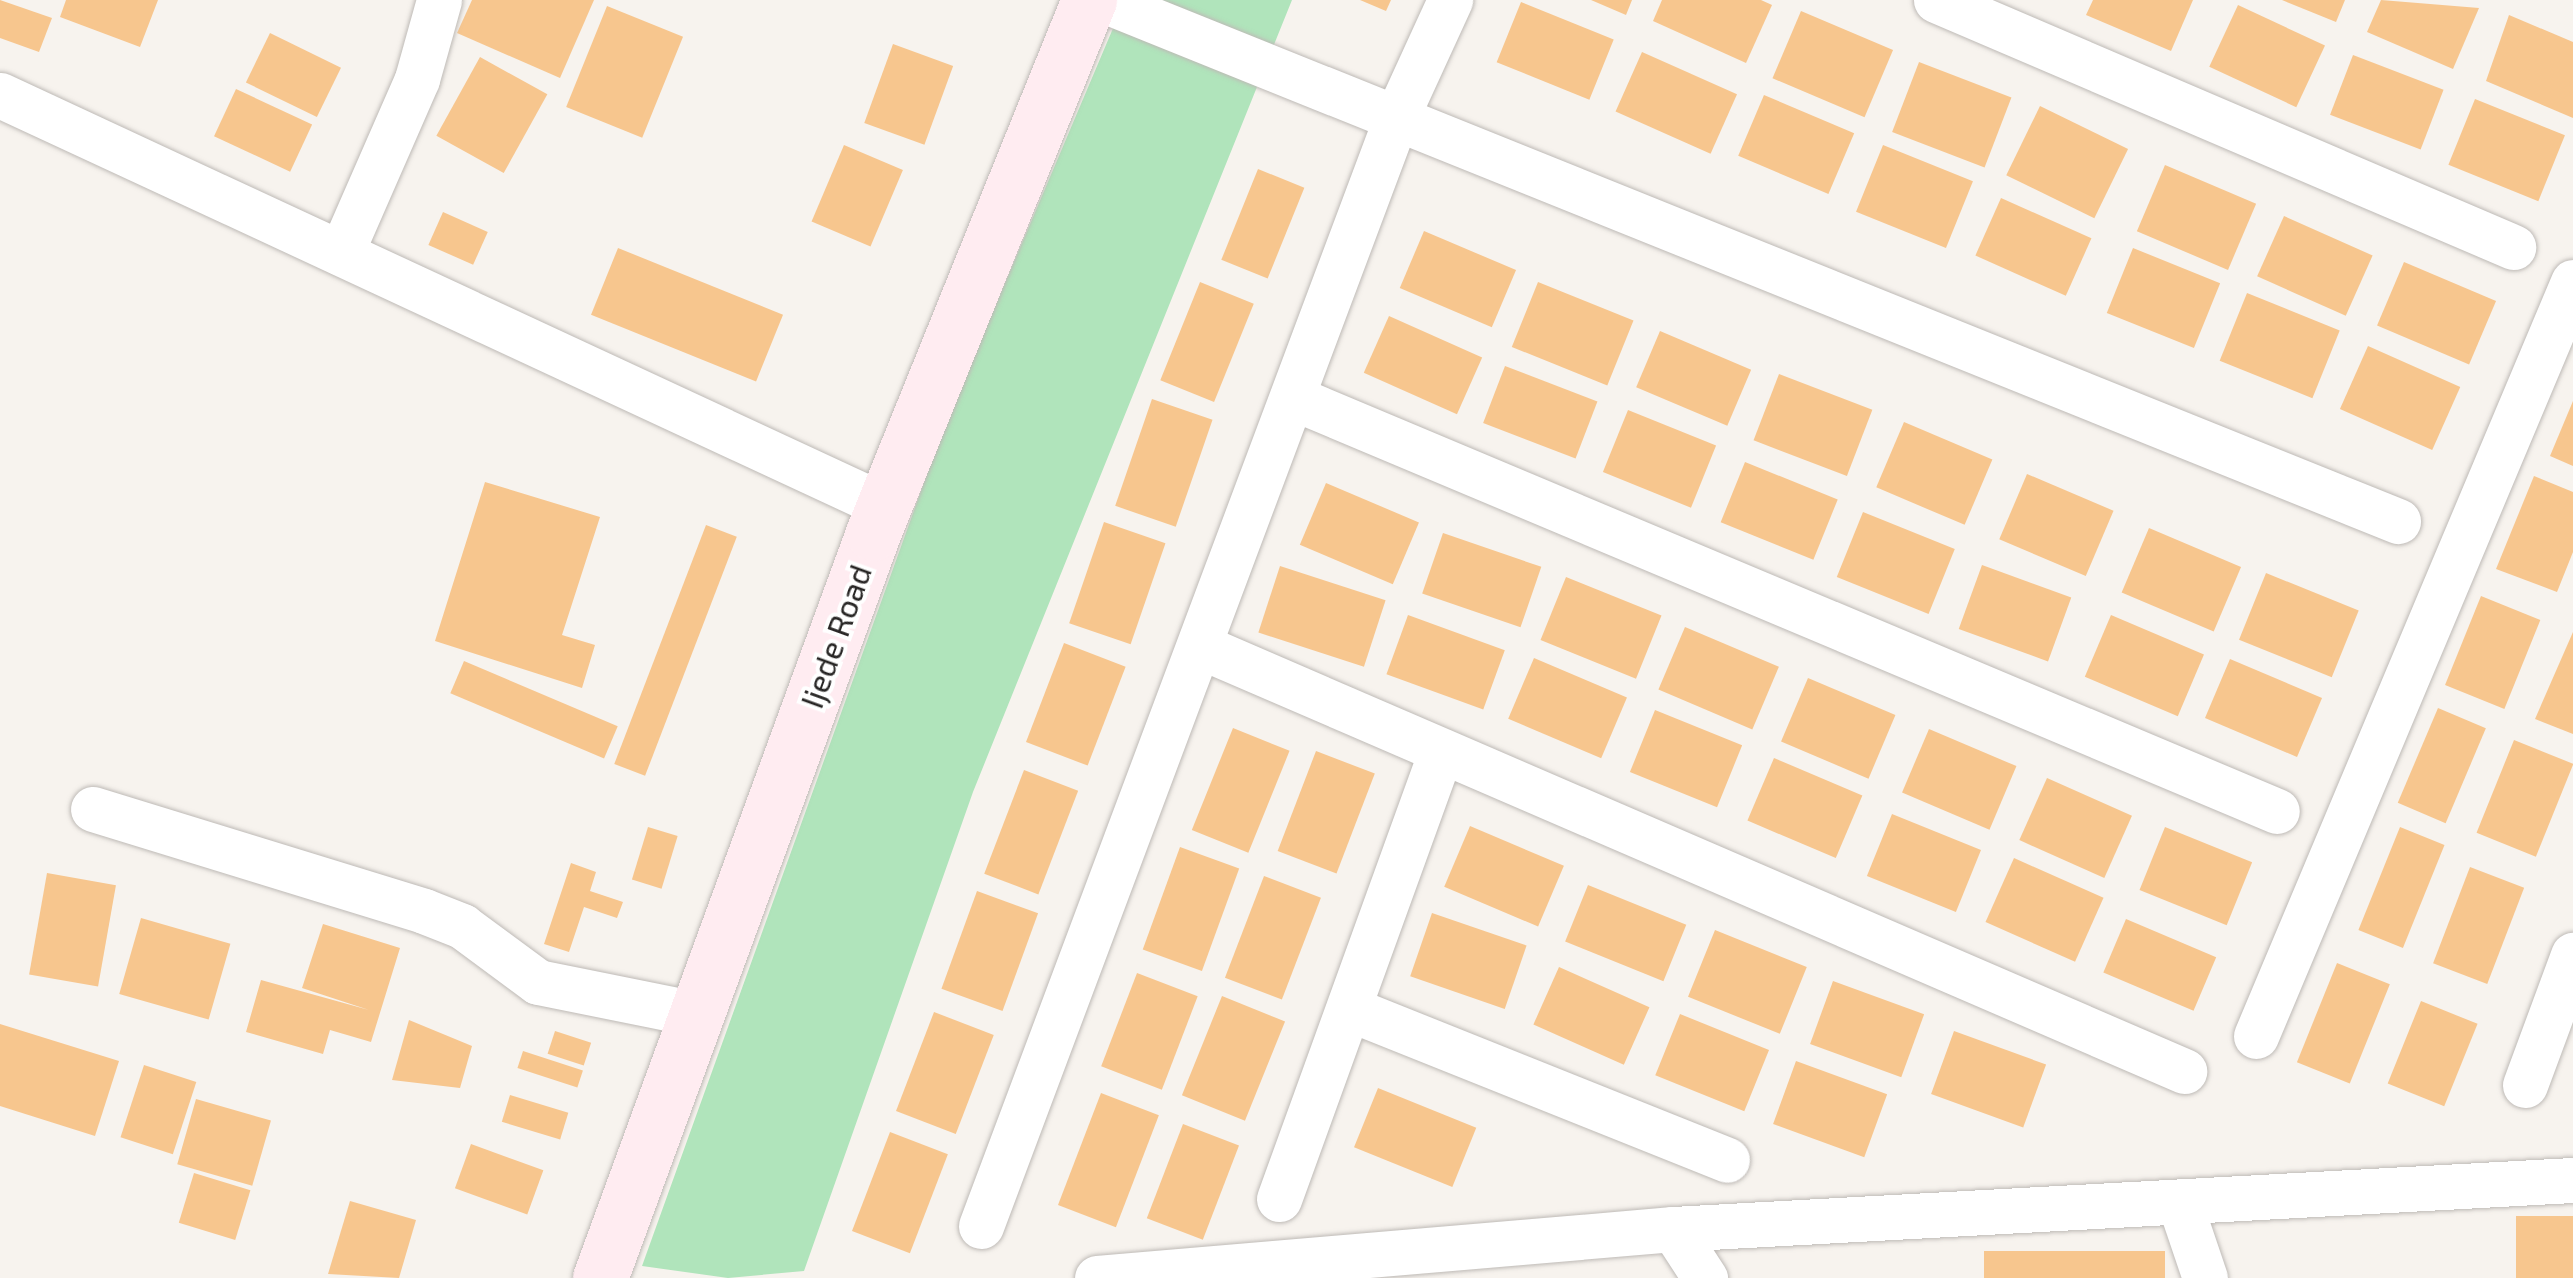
<!DOCTYPE html>
<html>
<head>
<meta charset="utf-8">
<style>
  body { margin:0 }
  #map { position:relative; width:2573px; height:1278px; overflow:hidden; background:#f7f3ee; font-family:"Exo 2",sans-serif }
  div>[style] { position:absolute }
  .green>* { inset:0; background:#b0e4bb }
  .building>* { inset:0; background:#f7c68e; transform-origin:0 0 }
  .roads { filter:drop-shadow(0 0 2px #bebab6) drop-shadow(0 0 2px #bebab6) }
  .minor>* { height:45px; margin:-22.5px; padding:0 22.5px; transform-origin:22.5px; border-radius:22.5px; background:#fff }
  .secondary>* { height:55px; margin:-27.5px; padding:0 27.5px; transform-origin:27.5px; border-radius:27.5px; background:#ffecf1 }
  span { translate:-50% -50%; white-space:nowrap; text-align:center; line-height:1.15; -webkit-text-stroke:8px #fff; paint-order:stroke }
  .street-label { font-size:32px; color:#282625 }
</style>
</head>
<body>
<div id="map">
  <div class="green">
    <div style="clip-path:polygon(1125px 0,1292px 0,973px 792px,804px 1271px,728px 1278px,642px 1266px,944px 427px)"></div>
  </div>
  <div class="building">
    <div style="clip-path:polygon(0 0,52px 18px,39px 52px,0 38px)"></div>
    <div style="clip-path:polygon(66px 0,158px 0,140px 47px,60px 17px)"></div>
    <div style="clip-path:polygon(472px 0,594px 0,560px 78px,457px 33px)"></div>
    <div style="clip-path:polygon(1360px 0,1391px 0,1386px 11px)"></div>
    <div style="clip-path:polygon(1591px 0,1632px 0,1626px 15px)"></div>
    <div style="clip-path:polygon(1662px 0,1761px 0,1772px 5px,1746px 63px,1653px 21px)"></div>
    <div style="clip-path:polygon(2093px 0,2193px 0,2171px 51px,2086px 15px)"></div>
    <div style="clip-path:polygon(2282px 0,2345px 0,2336px 22px)"></div>
    <div style="clip-path:polygon(2381px 0,2479px 8px,2453px 69px,2367px 32px)"></div>
    <div style="left:1521px;top:2px;width:100px;height:65px;rotate:22deg"></div>
    <div style="left:2238px;top:5px;width:96px;height:68px;rotate:25deg"></div>
    <div style="left:607px;top:6px;width:82px;height:109px;rotate:22deg"></div>
    <div style="left:1801px;top:11px;width:100px;height:73px;rotate:23deg"></div>
    <div style="clip-path:polygon(2509px 15px,2573px 42px,2573px 118px,2486px 81px)"></div>
    <div style="left:270px;top:33px;width:79px;height:55px;rotate:26deg"></div>
    <div style="left:893px;top:44px;width:64px;height:84px;rotate:20deg"></div>
    <div style="left:1642px;top:52px;width:104px;height:65px;rotate:24deg"></div>
    <div style="left:2353px;top:55px;width:97px;height:64px;rotate:21deg"></div>
    <div style="left:480px;top:57px;width:77px;height:90px;rotate:29deg"></div>
    <div style="left:1919px;top:62px;width:99px;height:75px;rotate:21deg"></div>
    <div style="left:236px;top:89px;width:84px;height:52px;rotate:25deg"></div>
    <div style="left:1764px;top:95px;width:98px;height:66px;rotate:23deg"></div>
    <div style="left:2475px;top:99px;width:97px;height:71px;rotate:22deg"></div>
    <div style="left:2040px;top:106px;width:98px;height:77px;rotate:26deg"></div>
    <div style="left:844px;top:145px;width:64px;height:83px;rotate:23deg"></div>
    <div style="left:1883px;top:145px;width:97px;height:72px;rotate:22deg"></div>
    <div style="left:2165px;top:165px;width:99px;height:72px;rotate:23deg"></div>
    <div style="left:1258px;top:169px;width:50px;height:98px;rotate:22deg"></div>
    <div style="left:2001px;top:198px;width:99px;height:63px;rotate:24deg"></div>
    <div style="left:443px;top:212px;width:49px;height:36px;rotate:24deg"></div>
    <div style="left:2284px;top:216px;width:97px;height:66px;rotate:24deg"></div>
    <div style="left:1424px;top:231px;width:100px;height:62px;rotate:23deg"></div>
    <div style="left:618px;top:248px;width:178px;height:72px;rotate:22deg"></div>
    <div style="left:2133px;top:248px;width:94px;height:70px;rotate:22deg"></div>
    <div style="left:2404px;top:262px;width:100px;height:69px;rotate:23deg"></div>
    <div style="left:1200px;top:282px;width:58px;height:106px;rotate:22deg"></div>
    <div style="left:1538px;top:282px;width:103px;height:70px;rotate:22deg"></div>
    <div style="left:2247px;top:293px;width:100px;height:73px;rotate:22deg"></div>
    <div style="left:1389px;top:316px;width:102px;height:62px;rotate:24deg"></div>
    <div style="left:1660px;top:331px;width:99px;height:61px;rotate:23deg"></div>
    <div style="left:2368px;top:346px;width:101px;height:69px;rotate:24deg"></div>
    <div style="left:1505px;top:366px;width:99px;height:61px;rotate:21deg"></div>
    <div style="left:1779px;top:374px;width:100px;height:71px;rotate:21deg"></div>
    <div style="left:1152px;top:399px;width:64px;height:113px;rotate:19deg"></div>
    <div style="clip-path:polygon(2573px 401px,2573px 466px,2550px 456px)"></div>
    <div style="left:1628px;top:410px;width:95px;height:67px;rotate:22deg"></div>
    <div style="left:1904px;top:422px;width:96px;height:71px;rotate:23deg"></div>
    <div style="left:1745px;top:462px;width:100px;height:65px;rotate:22deg"></div>
    <div style="left:2027px;top:474px;width:94px;height:71px;rotate:23deg"></div>
    <div style="clip-path:polygon(2534px 476px,2573px 492px,2573px 552px,2557px 592px,2496px 569px)"></div>
    <div style="clip-path:polygon(485px 482px,600px 517px,562px 635px,595px 645px,582px 688px,435px 641px)"></div>
    <div style="left:1326px;top:483px;width:101px;height:67px;rotate:23deg"></div>
    <div style="left:1863px;top:512px;width:99px;height:70px;rotate:22deg"></div>
    <div style="left:1104px;top:522px;width:65px;height:107px;rotate:19deg"></div>
    <div style="left:706px;top:525px;width:33px;height:256px;rotate:21deg"></div>
    <div style="left:2149px;top:528px;width:100px;height:70px;rotate:23deg"></div>
    <div style="left:1443px;top:533px;width:104px;height:64px;rotate:19deg"></div>
    <div style="left:1982px;top:565px;width:95px;height:68px;rotate:20deg"></div>
    <div style="left:1280px;top:566px;width:111px;height:70px;rotate:18deg"></div>
    <div style="left:2266px;top:573px;width:100px;height:72px;rotate:22deg"></div>
    <div style="left:1566px;top:577px;width:103px;height:68px;rotate:22deg"></div>
    <div style="left:2481px;top:596px;width:64px;height:96px;rotate:22deg"></div>
    <div style="left:1408px;top:615px;width:103px;height:63px;rotate:20deg"></div>
    <div style="left:2111px;top:615px;width:101px;height:67px;rotate:23deg"></div>
    <div style="left:1685px;top:627px;width:102px;height:68px;rotate:23deg"></div>
    <div style="clip-path:polygon(2573px 632px,2573px 734px,2535px 719px)"></div>
    <div style="left:1064px;top:643px;width:66px;height:106px;rotate:21deg"></div>
    <div style="left:1534px;top:658px;width:101px;height:66px;rotate:23deg"></div>
    <div style="left:2230px;top:659px;width:100px;height:64px;rotate:23deg"></div>
    <div style="left:464px;top:661px;width:167px;height:35px;rotate:23deg"></div>
    <div style="left:1808px;top:678px;width:95px;height:69px;rotate:23deg"></div>
    <div style="left:2438px;top:708px;width:52px;height:103px;rotate:23deg"></div>
    <div style="left:1655px;top:710px;width:94px;height:67px;rotate:22deg"></div>
    <div style="left:1233px;top:728px;width:61px;height:110px;rotate:22deg"></div>
    <div style="left:1929px;top:729px;width:95px;height:69px;rotate:23deg"></div>
    <div style="left:2514px;top:740px;width:64px;height:100px;rotate:22deg"></div>
    <div style="left:1316px;top:751px;width:63px;height:107px;rotate:21deg"></div>
    <div style="left:1774px;top:758px;width:96px;height:68px;rotate:23deg"></div>
    <div style="left:1024px;top:770px;width:58px;height:111px;rotate:21deg"></div>
    <div style="left:2047px;top:778px;width:93px;height:68px;rotate:24deg"></div>
    <div style="left:1892px;top:814px;width:96px;height:67px;rotate:22deg"></div>
    <div style="left:1470px;top:826px;width:102px;height:66px;rotate:23deg"></div>
    <div style="left:648px;top:827px;width:31px;height:55px;rotate:17deg"></div>
    <div style="left:2165px;top:827px;width:94px;height:68px;rotate:22deg"></div>
    <div style="left:2400px;top:827px;width:48px;height:111px;rotate:22deg"></div>
    <div style="left:1180px;top:847px;width:63px;height:109px;rotate:20deg"></div>
    <div style="left:2014px;top:858px;width:98px;height:70px;rotate:24deg"></div>
    <div style="clip-path:polygon(571px 863px,596px 872px,590px 891px,623px 902px,617px 918px,584px 907px,569px 952px,544px 944px)"></div>
    <div style="left:2470px;top:867px;width:58px;height:103px;rotate:21deg"></div>
    <div style="left:47px;top:873px;width:70px;height:103px;rotate:10deg"></div>
    <div style="left:1264px;top:876px;width:61px;height:109px;rotate:21deg"></div>
    <div style="left:1588px;top:885px;width:106px;height:61px;rotate:22deg"></div>
    <div style="left:977px;top:891px;width:65px;height:104px;rotate:20deg"></div>
    <div style="left:1432px;top:913px;width:100px;height:67px;rotate:19deg"></div>
    <div style="left:141px;top:918px;width:93px;height:79px;rotate:16deg"></div>
    <div style="left:2126px;top:919px;width:98px;height:58px;rotate:23deg"></div>
    <div style="clip-path:polygon(323px 924px,400px 948px,371px 1042px,330px 1030px,323px 1054px,246px 1032px,261px 980px,369px 1010px,302px 988px)"></div>
    <div style="left:1715px;top:930px;width:99px;height:72px;rotate:22deg"></div>
    <div style="left:2337px;top:963px;width:57px;height:107px;rotate:22deg"></div>
    <div style="left:1559px;top:967px;width:99px;height:63px;rotate:24deg"></div>
    <div style="left:1137px;top:973px;width:65px;height:100px;rotate:21deg"></div>
    <div style="left:1833px;top:981px;width:97px;height:67px;rotate:20deg"></div>
    <div style="left:1222px;top:996px;width:68px;height:107px;rotate:22deg"></div>
    <div style="left:2421px;top:1001px;width:61px;height:89px;rotate:22deg"></div>
    <div style="left:934px;top:1012px;width:64px;height:106px;rotate:21deg"></div>
    <div style="left:1680px;top:1014px;width:96px;height:66px;rotate:22deg"></div>
    <div style="clip-path:polygon(409px 1020px,472px 1046px,460px 1088px,392px 1080px)"></div>
    <div style="clip-path:polygon(0 1024px,119px 1061px,95px 1136px,0 1106px)"></div>
    <div style="left:555px;top:1031px;width:38px;height:24px;rotate:18deg"></div>
    <div style="left:1954px;top:1031px;width:98px;height:67px;rotate:20deg"></div>
    <div style="left:523px;top:1051px;width:63px;height:18px;rotate:18deg"></div>
    <div style="left:1796px;top:1061px;width:97px;height:67px;rotate:20deg"></div>
    <div style="left:144px;top:1065px;width:55px;height:76px;rotate:18deg"></div>
    <div style="left:1378px;top:1088px;width:106px;height:64px;rotate:22deg"></div>
    <div style="left:1101px;top:1093px;width:62px;height:120px;rotate:21deg"></div>
    <div style="left:510px;top:1095px;width:61px;height:28px;rotate:17deg"></div>
    <div style="left:196px;top:1099px;width:78px;height:68px;rotate:16deg"></div>
    <div style="left:1183px;top:1124px;width:60px;height:101px;rotate:21deg"></div>
    <div style="left:890px;top:1132px;width:62px;height:106px;rotate:21deg"></div>
    <div style="left:471px;top:1144px;width:77px;height:47px;rotate:20deg"></div>
    <div style="left:194px;top:1173px;width:59px;height:52px;rotate:17deg"></div>
    <div style="clip-path:polygon(350px 1201px,416px 1220px,399px 1278px,328px 1274px)"></div>
    <div style="left:2573px;top:1216px;width:62px;height:57px;rotate:90deg"></div>
    <div style="left:2165px;top:1251px;width:27px;height:181px;rotate:90deg"></div>
  </div>
  <div class="roads">
    <div class="minor">
      <div style="left:1103px;top:0;width:1396px;rotate:21.92deg"></div>
      <div style="left:1936px;top:0;width:628px;rotate:23.17deg"></div>
      <div style="left:0;top:95px;width:976px;rotate:24.91deg"></div>
      <div style="left:341px;top:253px;width:190px;rotate:-66.4deg"></div>
      <div style="left:417px;top:79px;width:82px;rotate:-74.4deg"></div>
      <div style="left:1294px;top:398px;width:1066px;rotate:22.79deg"></div>
      <div style="left:1202px;top:647px;width:1070px;rotate:23.35deg"></div>
      <div style="left:93px;top:809px;width:346px;rotate:17.1deg"></div>
      <div style="left:424px;top:911px;width:41px;rotate:21.5deg"></div>
      <div style="left:462px;top:926px;width:94px;rotate:36.4deg"></div>
      <div style="left:538px;top:982px;width:162px;rotate:11.4deg"></div>
      <div style="left:1350px;top:1009px;width:406px;rotate:21.8deg"></div>
      <div style="left:2256px;top:1036px;width:818px;rotate:-67.2deg"></div>
      <div style="left:2525px;top:1085px;width:139px;rotate:-69.7deg"></div>
      <div style="left:1279px;top:1199px;width:475px;rotate:-70.1deg"></div>
      <div style="left:2181px;top:1207px;width:75px;rotate:71.3deg"></div>
      <div style="left:981px;top:1226px;width:1185px;rotate:-69.46deg"></div>
      <div style="left:1397px;top:116px;width:128px;rotate:-65.4deg"></div>
      <div style="left:1673px;top:1229px;width:59px;rotate:56.9deg"></div>
      <div style="left:1097px;top:1278px;width:578px;rotate:-4.86deg"></div>
      <div style="left:1673px;top:1229px;width:901px;rotate:-3.12deg"></div>
    </div>
    <div class="secondary">
      <div style="left:600px;top:1278px;width:793px;rotate:-69.87deg"></div>
      <div style="left:873px;top:533px;width:575px;rotate:-67.94deg"></div>
    </div>
  </div>
  <div class="street-label">
    <span style="left:835px;top:636px;rotate:-70deg">Ijede Road</span>
  </div>
</div>
</body>
</html>
